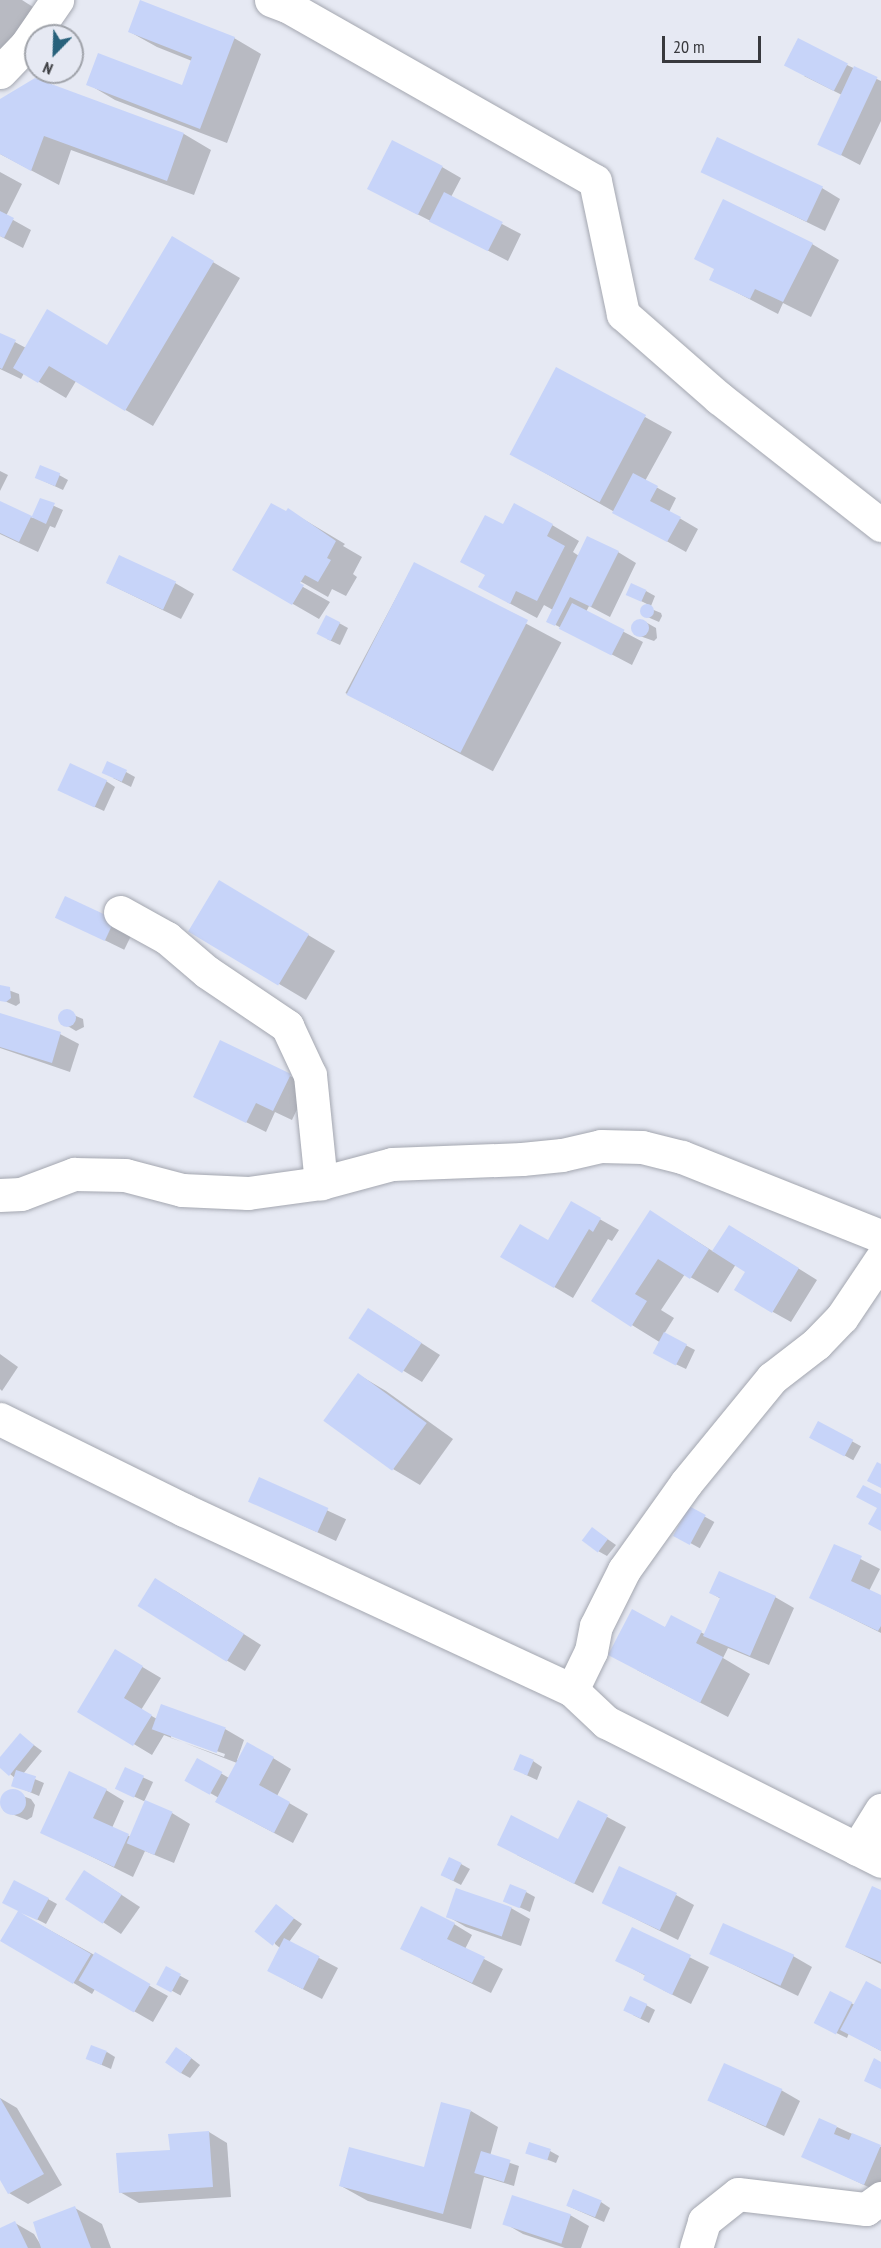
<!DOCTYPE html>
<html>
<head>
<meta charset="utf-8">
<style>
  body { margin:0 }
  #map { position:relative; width:881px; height:2248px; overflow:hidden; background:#e6e9f3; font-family:"PT Sans Narrow",sans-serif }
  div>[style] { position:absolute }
  .shadow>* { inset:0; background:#0003; transform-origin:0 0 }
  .building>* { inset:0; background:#c7d4f9; transform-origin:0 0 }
  .round { border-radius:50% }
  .roads { filter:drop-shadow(0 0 2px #a4a7b0) drop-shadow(0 0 2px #a4a7b0) }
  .street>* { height:33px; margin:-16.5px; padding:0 16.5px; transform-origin:16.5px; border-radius:16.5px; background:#fff }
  span { translate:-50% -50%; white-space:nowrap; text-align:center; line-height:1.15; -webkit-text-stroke:4.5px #e6e9f3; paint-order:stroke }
  .north { position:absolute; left:24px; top:24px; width:60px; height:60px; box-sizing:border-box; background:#e6e9f3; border:2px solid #a0a3aa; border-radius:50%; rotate:203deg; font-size:16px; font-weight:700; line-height:24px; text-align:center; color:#38393d }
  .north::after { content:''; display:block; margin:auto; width:21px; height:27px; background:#28617b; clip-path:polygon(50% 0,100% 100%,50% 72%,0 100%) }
  .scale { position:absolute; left:662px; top:36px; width:99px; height:27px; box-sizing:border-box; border:3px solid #38393d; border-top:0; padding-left:8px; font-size:18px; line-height:21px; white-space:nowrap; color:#38393d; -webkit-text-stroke:4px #e6e9f3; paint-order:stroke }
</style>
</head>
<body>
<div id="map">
  <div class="shadow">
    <div style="clip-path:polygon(0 0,22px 0,33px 7px,0 59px)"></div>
    <div style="clip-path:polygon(130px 32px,234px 38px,261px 54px,227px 143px,115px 100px,88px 84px,183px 87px,192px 61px,157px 47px)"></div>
    <div style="clip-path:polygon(847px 65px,881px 81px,881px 121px,860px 165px,820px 144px,842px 95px,804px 76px)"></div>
    <div style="clip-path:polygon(0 101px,184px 134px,211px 150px,194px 195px,71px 150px,59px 185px,0 154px)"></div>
    <div style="clip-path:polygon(442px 167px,461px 178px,451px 197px,521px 234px,508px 261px,388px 199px)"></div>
    <div style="clip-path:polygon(702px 171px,822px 188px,840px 199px,825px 231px)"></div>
    <div style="clip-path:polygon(0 172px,22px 184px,6px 216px,31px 230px,23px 248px,0 236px)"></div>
    <div style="clip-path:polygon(172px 238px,240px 278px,153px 426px,76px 381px,66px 398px,24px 373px,21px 379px,0 369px,0 334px,26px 348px,108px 347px)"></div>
    <div style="clip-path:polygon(812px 244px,839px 260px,811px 317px,783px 303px,778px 314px,711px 279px)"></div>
    <div style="clip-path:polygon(645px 417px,672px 432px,645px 481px,676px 498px,669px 512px,698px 529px,686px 552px,538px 469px)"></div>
    <div style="clip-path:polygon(0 471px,8px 475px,0 491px)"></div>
    <div style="clip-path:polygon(59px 475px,68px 480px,63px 490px,37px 478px)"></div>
    <div style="clip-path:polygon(41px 500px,63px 510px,55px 528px,50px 526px,38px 552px,0 534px,0 503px,33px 518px)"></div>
    <div style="clip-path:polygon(288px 510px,345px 544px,343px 546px,362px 557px,353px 574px,357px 577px,346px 596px,332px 589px,328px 597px,298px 580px,296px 583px,330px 602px,319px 619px,234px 570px)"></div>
    <div style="clip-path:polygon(552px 525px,579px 541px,573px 552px,579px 556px,618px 552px,636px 563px,610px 617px,589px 606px,586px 612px,643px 642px,632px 665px,548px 621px,553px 610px,544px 605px,537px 618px,507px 602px,486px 575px,504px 526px)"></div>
    <div style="left:414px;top:564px;width:167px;height:146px;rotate:28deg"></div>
    <div style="clip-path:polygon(107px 583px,175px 583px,194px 594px,181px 619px)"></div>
    <div style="clip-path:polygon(646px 591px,655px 596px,651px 606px,637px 599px)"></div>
    <div style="clip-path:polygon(644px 606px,661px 613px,662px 616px,659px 622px,643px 615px,642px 608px)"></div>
    <div style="clip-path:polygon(642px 620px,656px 628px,657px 638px,654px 641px,634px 634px,634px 624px)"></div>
    <div style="clip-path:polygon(339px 623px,348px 628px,340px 645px,327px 639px)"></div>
    <div style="clip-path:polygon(126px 772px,135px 777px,131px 787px,113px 778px)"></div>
    <div style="clip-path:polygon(106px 781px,115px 787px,104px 811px,69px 795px)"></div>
    <div style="left:66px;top:898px;width:75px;height:21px;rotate:26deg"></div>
    <div style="clip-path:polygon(246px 898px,335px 951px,306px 1000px,190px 931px)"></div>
    <div style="clip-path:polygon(0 987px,19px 994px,20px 1003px,16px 1006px,0 999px)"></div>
    <div style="clip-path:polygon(64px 1011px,83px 1019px,84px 1027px,76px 1031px,66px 1025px,60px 1018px)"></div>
    <div style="clip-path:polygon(0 1014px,60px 1034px,79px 1044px,70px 1072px,0 1048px)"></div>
    <div style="clip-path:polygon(290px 1076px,308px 1086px,292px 1120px,275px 1112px,266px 1132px,195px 1097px)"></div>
    <div style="clip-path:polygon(571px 1203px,619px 1230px,612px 1241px,608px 1239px,573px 1298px,502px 1256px,548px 1242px)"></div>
    <div style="clip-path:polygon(651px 1212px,714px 1252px,748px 1237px,817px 1280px,791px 1322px,773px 1312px,747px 1271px,736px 1264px,718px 1293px,685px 1274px,661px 1310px,674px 1318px,664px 1334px,695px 1350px,686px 1369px,665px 1359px,661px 1343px,593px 1301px)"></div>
    <div style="clip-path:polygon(387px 1321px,440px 1355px,422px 1382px,351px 1339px)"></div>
    <div style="clip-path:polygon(0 1354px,18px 1367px,2px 1391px,0 1389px)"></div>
    <div style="clip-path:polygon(359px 1375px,386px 1391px,453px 1439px,420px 1485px,393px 1469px,326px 1421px)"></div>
    <div style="left:819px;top:1423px;width:48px;height:16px;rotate:29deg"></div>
    <div style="left:260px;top:1479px;width:95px;height:24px;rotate:25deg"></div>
    <div style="left:689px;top:1508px;width:29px;height:30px;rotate:29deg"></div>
    <div style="clip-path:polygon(593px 1529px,616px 1545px,607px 1556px,598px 1551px)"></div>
    <div style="clip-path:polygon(835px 1546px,880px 1569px,869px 1591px,881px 1597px,881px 1633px,811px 1598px)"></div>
    <div style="clip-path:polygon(174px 1590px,261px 1645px,245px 1671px,226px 1660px)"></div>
    <div style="clip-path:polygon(711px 1593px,775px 1597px,794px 1608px,769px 1665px,728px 1648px,723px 1658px,750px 1674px,728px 1717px,637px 1670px,672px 1617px,706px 1635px,721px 1599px)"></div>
    <div style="clip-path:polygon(evenodd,134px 1662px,161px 1678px,141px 1710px,157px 1719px,225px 1729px,244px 1740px,237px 1760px,273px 1758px,291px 1769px,277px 1796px,308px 1814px,293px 1843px,235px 1812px,219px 1798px,187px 1780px,198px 1760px,229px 1778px,237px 1763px,164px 1735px,152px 1755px,79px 1711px,134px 1662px,171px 1735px,225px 1754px,224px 1757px,171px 1738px,171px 1735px)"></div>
    <div style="clip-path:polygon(20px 1735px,42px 1751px,23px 1774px,44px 1783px,39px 1796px,13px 1785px,15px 1778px,0 1766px,0 1759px)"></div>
    <div style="clip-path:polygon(533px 1761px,542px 1767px,537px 1780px,524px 1774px)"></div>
    <div style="left:125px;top:1769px;width:31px;height:21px;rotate:25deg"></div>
    <div style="clip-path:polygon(106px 1790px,124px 1801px,112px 1828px,131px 1837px,172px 1813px,190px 1824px,174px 1863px,145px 1851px,133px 1877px,42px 1832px)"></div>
    <div style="clip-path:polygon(9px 1791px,31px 1799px,35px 1805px,32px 1817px,27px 1820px,4px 1811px,1px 1806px,4px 1794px)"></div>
    <div style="clip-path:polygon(579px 1802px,626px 1827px,593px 1893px,517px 1855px,559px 1841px)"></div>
    <div style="clip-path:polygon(461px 1864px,470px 1869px,461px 1885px,442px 1875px)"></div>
    <div style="clip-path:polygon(102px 1882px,140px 1907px,121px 1934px,66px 1898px)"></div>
    <div style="clip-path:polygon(526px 1892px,535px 1897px,530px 1912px,506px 1901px)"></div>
    <div style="clip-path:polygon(881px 1892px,881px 1964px,847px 1947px)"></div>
    <div style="clip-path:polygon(676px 1895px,694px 1905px,678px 1940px,604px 1903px)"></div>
    <div style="clip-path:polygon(48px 1899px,57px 1904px,46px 1924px,13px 1907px)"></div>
    <div style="clip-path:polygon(276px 1906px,302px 1924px,289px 1942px,338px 1968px,322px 1999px,287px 1981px,280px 1948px,275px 1944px)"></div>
    <div style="clip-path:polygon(511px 1908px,530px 1919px,521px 1946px,466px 1927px,447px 1916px)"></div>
    <div style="clip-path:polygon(19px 1913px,168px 1996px,153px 2022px,95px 1989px,92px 1994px,2px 1940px)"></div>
    <div style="clip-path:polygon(454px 1924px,472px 1935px,465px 1949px,503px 1969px,491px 1993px,421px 1959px)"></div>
    <div style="clip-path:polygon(633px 1929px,709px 1967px,691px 2004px,663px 1990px,646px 1976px,617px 1960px)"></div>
    <div style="clip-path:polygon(710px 1953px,793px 1956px,812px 1967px,798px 1996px)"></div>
    <div style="left:166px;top:1968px;width:26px;height:17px;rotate:29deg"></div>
    <div style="clip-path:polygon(881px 1990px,881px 2051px,849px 2033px,847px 2038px,826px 2028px,831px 1993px,855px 2005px)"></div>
    <div style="clip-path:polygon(646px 2005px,655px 2010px,649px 2023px,633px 2015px)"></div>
    <div style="clip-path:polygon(107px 2052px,115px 2057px,111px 2069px,88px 2059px)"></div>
    <div style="clip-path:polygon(186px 2054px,200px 2065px,190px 2078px,181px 2073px)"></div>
    <div style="clip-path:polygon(781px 2090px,800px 2101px,784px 2136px,710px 2101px)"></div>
    <div style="clip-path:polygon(0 2098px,17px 2108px,62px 2185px,28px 2204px,9px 2193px,0 2177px)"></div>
    <div style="clip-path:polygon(471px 2111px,498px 2127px,490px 2156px,519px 2166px,514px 2186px,484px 2177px,471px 2229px,368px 2201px,341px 2186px,425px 2169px)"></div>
    <div style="clip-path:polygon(837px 2127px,881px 2147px,881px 2193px,803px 2156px)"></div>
    <div style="clip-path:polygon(209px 2132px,227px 2143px,231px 2197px,139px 2203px,120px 2192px,171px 2152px)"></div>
    <div style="clip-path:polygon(550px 2151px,559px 2156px,556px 2163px,527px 2152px)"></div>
    <div style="clip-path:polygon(601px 2202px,610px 2208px,604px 2222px,568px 2206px)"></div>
    <div style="clip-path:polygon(75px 2208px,102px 2224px,111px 2248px,0 2248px,0 2230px,15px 2223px,34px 2234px,42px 2247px)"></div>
    <div style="clip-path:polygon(570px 2215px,589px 2226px,581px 2248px,565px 2248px,523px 2234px,504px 2223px)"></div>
  </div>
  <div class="building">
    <div style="clip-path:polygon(140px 0,235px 37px,200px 129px,86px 85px,98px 53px,182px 85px,192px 57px,128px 32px)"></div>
    <div style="left:798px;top:38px;width:56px;height:31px;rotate:27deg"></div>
    <div style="left:854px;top:66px;width:26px;height:87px;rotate:25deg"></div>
    <div style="clip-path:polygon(35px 78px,184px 133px,167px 181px,44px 136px,31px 171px,0 154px,0 99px)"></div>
    <div style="left:717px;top:137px;width:117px;height:39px;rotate:25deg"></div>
    <div style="left:392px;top:140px;width:57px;height:55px;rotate:27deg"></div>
    <div style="left:444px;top:192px;width:66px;height:33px;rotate:27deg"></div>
    <div style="clip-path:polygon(723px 199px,813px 243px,783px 302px,755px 289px,750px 299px,709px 280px,714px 269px,694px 259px)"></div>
    <div style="clip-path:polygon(0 211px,14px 218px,4px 238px,0 236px)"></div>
    <div style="clip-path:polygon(172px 236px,214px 261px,125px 411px,49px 366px,38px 383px,13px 368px,47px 309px,107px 345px)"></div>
    <div style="clip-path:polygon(0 333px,16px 340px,2px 369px,0 368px)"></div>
    <div style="left:556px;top:367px;width:102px;height:99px;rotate:28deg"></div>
    <div style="left:40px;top:465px;width:22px;height:14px;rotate:22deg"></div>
    <div style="clip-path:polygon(633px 473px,658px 486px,650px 501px,681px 517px,667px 542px,612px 513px)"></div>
    <div style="clip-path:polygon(40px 498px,55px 503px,46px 524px,31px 517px,19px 542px,0 533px,0 501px,32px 516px)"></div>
    <div style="clip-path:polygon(271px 503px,286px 511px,288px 508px,336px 541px,327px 558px,331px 560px,318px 582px,305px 575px,300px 583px,304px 585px,292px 605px,232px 570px)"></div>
    <div style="clip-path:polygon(514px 503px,553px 524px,547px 536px,565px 546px,537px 601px,516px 591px,510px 604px,478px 587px,485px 575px,460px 562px,485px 515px,503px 524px)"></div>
    <div style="clip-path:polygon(587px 536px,619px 551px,591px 607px,570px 597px,555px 626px,546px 622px)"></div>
    <div style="left:119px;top:555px;width:63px;height:31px;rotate:25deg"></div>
    <div style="left:414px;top:562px;width:128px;height:149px;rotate:27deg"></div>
    <div style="left:631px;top:583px;width:17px;height:13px;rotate:24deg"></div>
    <div style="left:572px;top:603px;width:59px;height:29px;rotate:27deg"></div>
    <div class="round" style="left:640px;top:604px;width:14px;height:14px"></div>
    <div style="left:326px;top:615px;width:16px;height:21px;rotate:27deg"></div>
    <div class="round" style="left:631px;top:619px;width:18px;height:18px"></div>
    <div style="left:107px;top:761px;width:22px;height:13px;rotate:24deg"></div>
    <div style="left:70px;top:763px;width:41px;height:30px;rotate:25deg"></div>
    <div style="left:219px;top:880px;width:105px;height:60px;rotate:31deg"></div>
    <div style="left:65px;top:896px;width:55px;height:24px;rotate:25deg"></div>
    <div style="clip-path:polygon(0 985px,10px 987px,11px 998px,6px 1002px,0 1001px)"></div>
    <div class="round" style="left:58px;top:1009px;width:18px;height:18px"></div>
    <div style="clip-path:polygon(0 1013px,61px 1032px,52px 1063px,0 1047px)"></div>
    <div style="clip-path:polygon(220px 1040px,291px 1074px,273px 1111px,256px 1103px,246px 1123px,193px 1097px)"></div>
    <div style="clip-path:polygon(571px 1201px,601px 1218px,593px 1232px,589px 1229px,554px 1288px,500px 1257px,520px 1224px,548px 1240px)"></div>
    <div style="clip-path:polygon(650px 1210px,709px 1249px,690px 1279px,658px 1259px,635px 1294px,647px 1301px,631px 1327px,591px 1301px)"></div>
    <div style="clip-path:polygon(729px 1225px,799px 1268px,772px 1313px,734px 1290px,745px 1272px,712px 1251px)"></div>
    <div style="left:368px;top:1308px;width:64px;height:36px;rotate:33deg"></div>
    <div style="left:664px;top:1332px;width:26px;height:24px;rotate:28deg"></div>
    <div style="left:358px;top:1373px;width:85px;height:59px;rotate:36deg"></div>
    <div style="left:818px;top:1421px;width:40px;height:19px;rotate:28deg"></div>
    <div style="clip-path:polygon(877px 1462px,881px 1464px,881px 1488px,867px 1481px)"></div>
    <div style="left:259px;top:1477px;width:76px;height:27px;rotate:24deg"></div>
    <div style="clip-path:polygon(863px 1485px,881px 1494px,881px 1531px,868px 1524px,877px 1508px,856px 1497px)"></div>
    <div style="left:689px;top:1506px;width:19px;height:34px;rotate:28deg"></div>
    <div style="left:592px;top:1527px;width:20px;height:17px;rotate:37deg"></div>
    <div style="clip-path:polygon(834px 1544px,862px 1556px,851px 1581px,881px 1595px,881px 1626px,878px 1631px,809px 1598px)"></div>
    <div style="clip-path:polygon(719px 1571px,776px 1596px,750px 1656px,703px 1636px,720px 1598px,709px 1593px)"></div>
    <div style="left:155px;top:1578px;width:105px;height:33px;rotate:32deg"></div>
    <div style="clip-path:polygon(632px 1609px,665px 1627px,671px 1615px,702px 1631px,696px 1643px,723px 1657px,700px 1703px,608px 1655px)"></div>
    <div style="clip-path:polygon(115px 1649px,143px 1666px,124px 1698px,152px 1715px,133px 1746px,77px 1712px)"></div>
    <div style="left:161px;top:1704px;width:69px;height:27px;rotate:20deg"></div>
    <div style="clip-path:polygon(20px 1733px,34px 1745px,9px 1776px,0 1768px,0 1757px)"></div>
    <div style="clip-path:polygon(247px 1742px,274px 1757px,259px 1785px,290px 1802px,274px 1833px,215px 1802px)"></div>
    <div style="left:520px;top:1754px;width:15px;height:17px;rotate:23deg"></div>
    <div style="left:197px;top:1758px;width:29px;height:26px;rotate:29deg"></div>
    <div style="left:125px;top:1767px;width:21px;height:24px;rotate:25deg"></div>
    <div style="left:16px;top:1770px;width:21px;height:17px;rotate:17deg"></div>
    <div style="clip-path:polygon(69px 1771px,107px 1789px,93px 1818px,129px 1834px,114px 1867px,40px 1833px)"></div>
    <div class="round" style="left:0;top:1789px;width:26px;height:26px"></div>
    <div style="left:145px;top:1800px;width:30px;height:47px;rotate:23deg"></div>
    <div style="clip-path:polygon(578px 1800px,608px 1815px,574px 1884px,497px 1845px,511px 1815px,558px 1839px)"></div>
    <div style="left:449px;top:1857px;width:14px;height:20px;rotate:25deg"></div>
    <div style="left:619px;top:1866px;width:64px;height:41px;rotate:25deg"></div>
    <div style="left:84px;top:1870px;width:45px;height:35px;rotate:33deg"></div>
    <div style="clip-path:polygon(14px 1880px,49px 1898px,37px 1920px,21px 1913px,91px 1954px,73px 1984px,0 1941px,18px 1911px,2px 1903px)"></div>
    <div style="left:510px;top:1884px;width:18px;height:19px;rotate:22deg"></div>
    <div style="clip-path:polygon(872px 1886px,881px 1890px,881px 1962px,845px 1947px)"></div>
    <div style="left:456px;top:1888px;width:59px;height:31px;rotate:19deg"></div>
    <div style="left:276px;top:1904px;width:23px;height:35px;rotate:38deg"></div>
    <div style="clip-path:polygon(421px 1906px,455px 1923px,447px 1939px,485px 1957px,472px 1983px,400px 1949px)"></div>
    <div style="left:723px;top:1923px;width:78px;height:34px;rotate:24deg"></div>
    <div style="clip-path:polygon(632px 1927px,691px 1955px,672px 1995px,643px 1980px,645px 1975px,615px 1961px)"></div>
    <div style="left:284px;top:1938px;width:40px;height:37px;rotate:27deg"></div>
    <div style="left:95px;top:1952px;width:64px;height:33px;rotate:30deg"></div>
    <div style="left:166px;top:1966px;width:17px;height:21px;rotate:28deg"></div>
    <div style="clip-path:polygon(866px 1981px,881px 1989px,881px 2051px,840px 2030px)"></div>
    <div style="left:830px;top:1991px;width:25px;height:36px;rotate:27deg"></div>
    <div style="left:630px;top:1996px;width:19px;height:16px;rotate:25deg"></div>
    <div style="left:91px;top:2045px;width:17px;height:15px;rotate:21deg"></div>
    <div style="left:176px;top:2047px;width:19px;height:19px;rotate:35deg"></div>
    <div style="clip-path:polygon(874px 2058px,881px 2062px,881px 2089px,864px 2081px)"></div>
    <div style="left:724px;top:2063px;width:64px;height:41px;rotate:24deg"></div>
    <div style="clip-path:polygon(0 2098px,44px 2174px,8px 2194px,0 2180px)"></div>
    <div style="clip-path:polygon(441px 2102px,471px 2110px,443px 2214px,339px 2186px,349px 2147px,424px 2167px)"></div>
    <div style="clip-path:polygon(819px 2118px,837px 2126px,834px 2134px,849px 2140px,852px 2133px,881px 2145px,864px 2185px,801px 2157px)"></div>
    <div style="clip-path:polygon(209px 2131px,213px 2187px,119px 2193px,116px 2153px,170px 2150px,168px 2134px)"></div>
    <div style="left:529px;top:2142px;width:23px;height:12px;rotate:18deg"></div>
    <div style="left:481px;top:2151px;width:31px;height:23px;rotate:17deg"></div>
    <div style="left:573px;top:2189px;width:31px;height:18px;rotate:22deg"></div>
    <div style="left:512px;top:2195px;width:62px;height:31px;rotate:18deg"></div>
    <div style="clip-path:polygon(75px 2206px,91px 2248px,41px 2248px,33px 2222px)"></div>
    <div style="clip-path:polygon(15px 2221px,28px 2248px,0 2248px,0 2228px)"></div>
  </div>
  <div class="roads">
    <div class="street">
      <div style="left:271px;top:0;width:17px;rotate:21deg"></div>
      <div style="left:287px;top:6px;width:354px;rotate:29.6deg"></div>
      <div style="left:595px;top:181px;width:136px;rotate:78.1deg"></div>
      <div style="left:623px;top:314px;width:128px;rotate:41.2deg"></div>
      <div style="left:719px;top:398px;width:206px;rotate:38.1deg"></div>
      <div style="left:0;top:72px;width:37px;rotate:-46deg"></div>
      <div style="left:26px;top:45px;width:55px;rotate:-55.4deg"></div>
      <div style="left:120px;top:912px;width:54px;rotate:29deg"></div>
      <div style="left:167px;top:938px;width:52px;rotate:40.4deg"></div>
      <div style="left:207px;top:972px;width:97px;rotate:34deg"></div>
      <div style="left:287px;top:1026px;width:54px;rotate:64.9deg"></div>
      <div style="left:310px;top:1075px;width:109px;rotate:84.2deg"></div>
      <div style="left:0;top:1195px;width:21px;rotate:-3deg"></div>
      <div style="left:21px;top:1194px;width:57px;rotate:-20.7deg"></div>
      <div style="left:74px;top:1174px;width:51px;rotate:1.1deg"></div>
      <div style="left:125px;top:1175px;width:59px;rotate:14.7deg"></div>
      <div style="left:182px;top:1190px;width:66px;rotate:2.6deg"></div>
      <div style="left:248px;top:1193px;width:74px;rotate:-7.8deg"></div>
      <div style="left:321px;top:1183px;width:73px;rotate:-15deg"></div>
      <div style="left:392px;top:1164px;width:130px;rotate:-2.2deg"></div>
      <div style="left:522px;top:1159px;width:40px;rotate:-5.7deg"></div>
      <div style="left:562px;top:1155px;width:40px;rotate:-13deg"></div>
      <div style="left:601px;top:1146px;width:41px;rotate:1.4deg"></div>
      <div style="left:642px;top:1147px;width:41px;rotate:14deg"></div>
      <div style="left:682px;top:1157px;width:214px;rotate:21.7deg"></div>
      <div style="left:0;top:1419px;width:205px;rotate:26.3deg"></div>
      <div style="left:184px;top:1510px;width:428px;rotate:24.9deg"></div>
      <div style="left:572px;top:1690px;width:47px;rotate:43.3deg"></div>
      <div style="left:606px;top:1722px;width:308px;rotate:26.8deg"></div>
      <div style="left:572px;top:1690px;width:43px;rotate:-64deg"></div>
      <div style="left:591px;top:1651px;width:25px;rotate:-79deg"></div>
      <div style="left:596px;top:1626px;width:63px;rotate:-63.4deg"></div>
      <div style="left:624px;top:1570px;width:107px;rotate:-54.5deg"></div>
      <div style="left:686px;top:1483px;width:136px;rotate:-50.7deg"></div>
      <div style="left:772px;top:1378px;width:56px;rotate:-37.7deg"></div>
      <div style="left:816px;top:1344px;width:37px;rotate:-46deg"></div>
      <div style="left:842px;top:1317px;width:70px;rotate:-56.1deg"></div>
      <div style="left:857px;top:1849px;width:46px;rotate:-58.4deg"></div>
      <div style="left:696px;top:2248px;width:28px;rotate:-73deg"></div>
      <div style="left:704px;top:2221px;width:43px;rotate:-38.5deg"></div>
      <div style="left:738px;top:2194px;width:129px;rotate:6.7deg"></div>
      <div style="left:866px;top:2209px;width:19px;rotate:-36deg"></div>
    </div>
  </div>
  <div class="north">N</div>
  <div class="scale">20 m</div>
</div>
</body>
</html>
